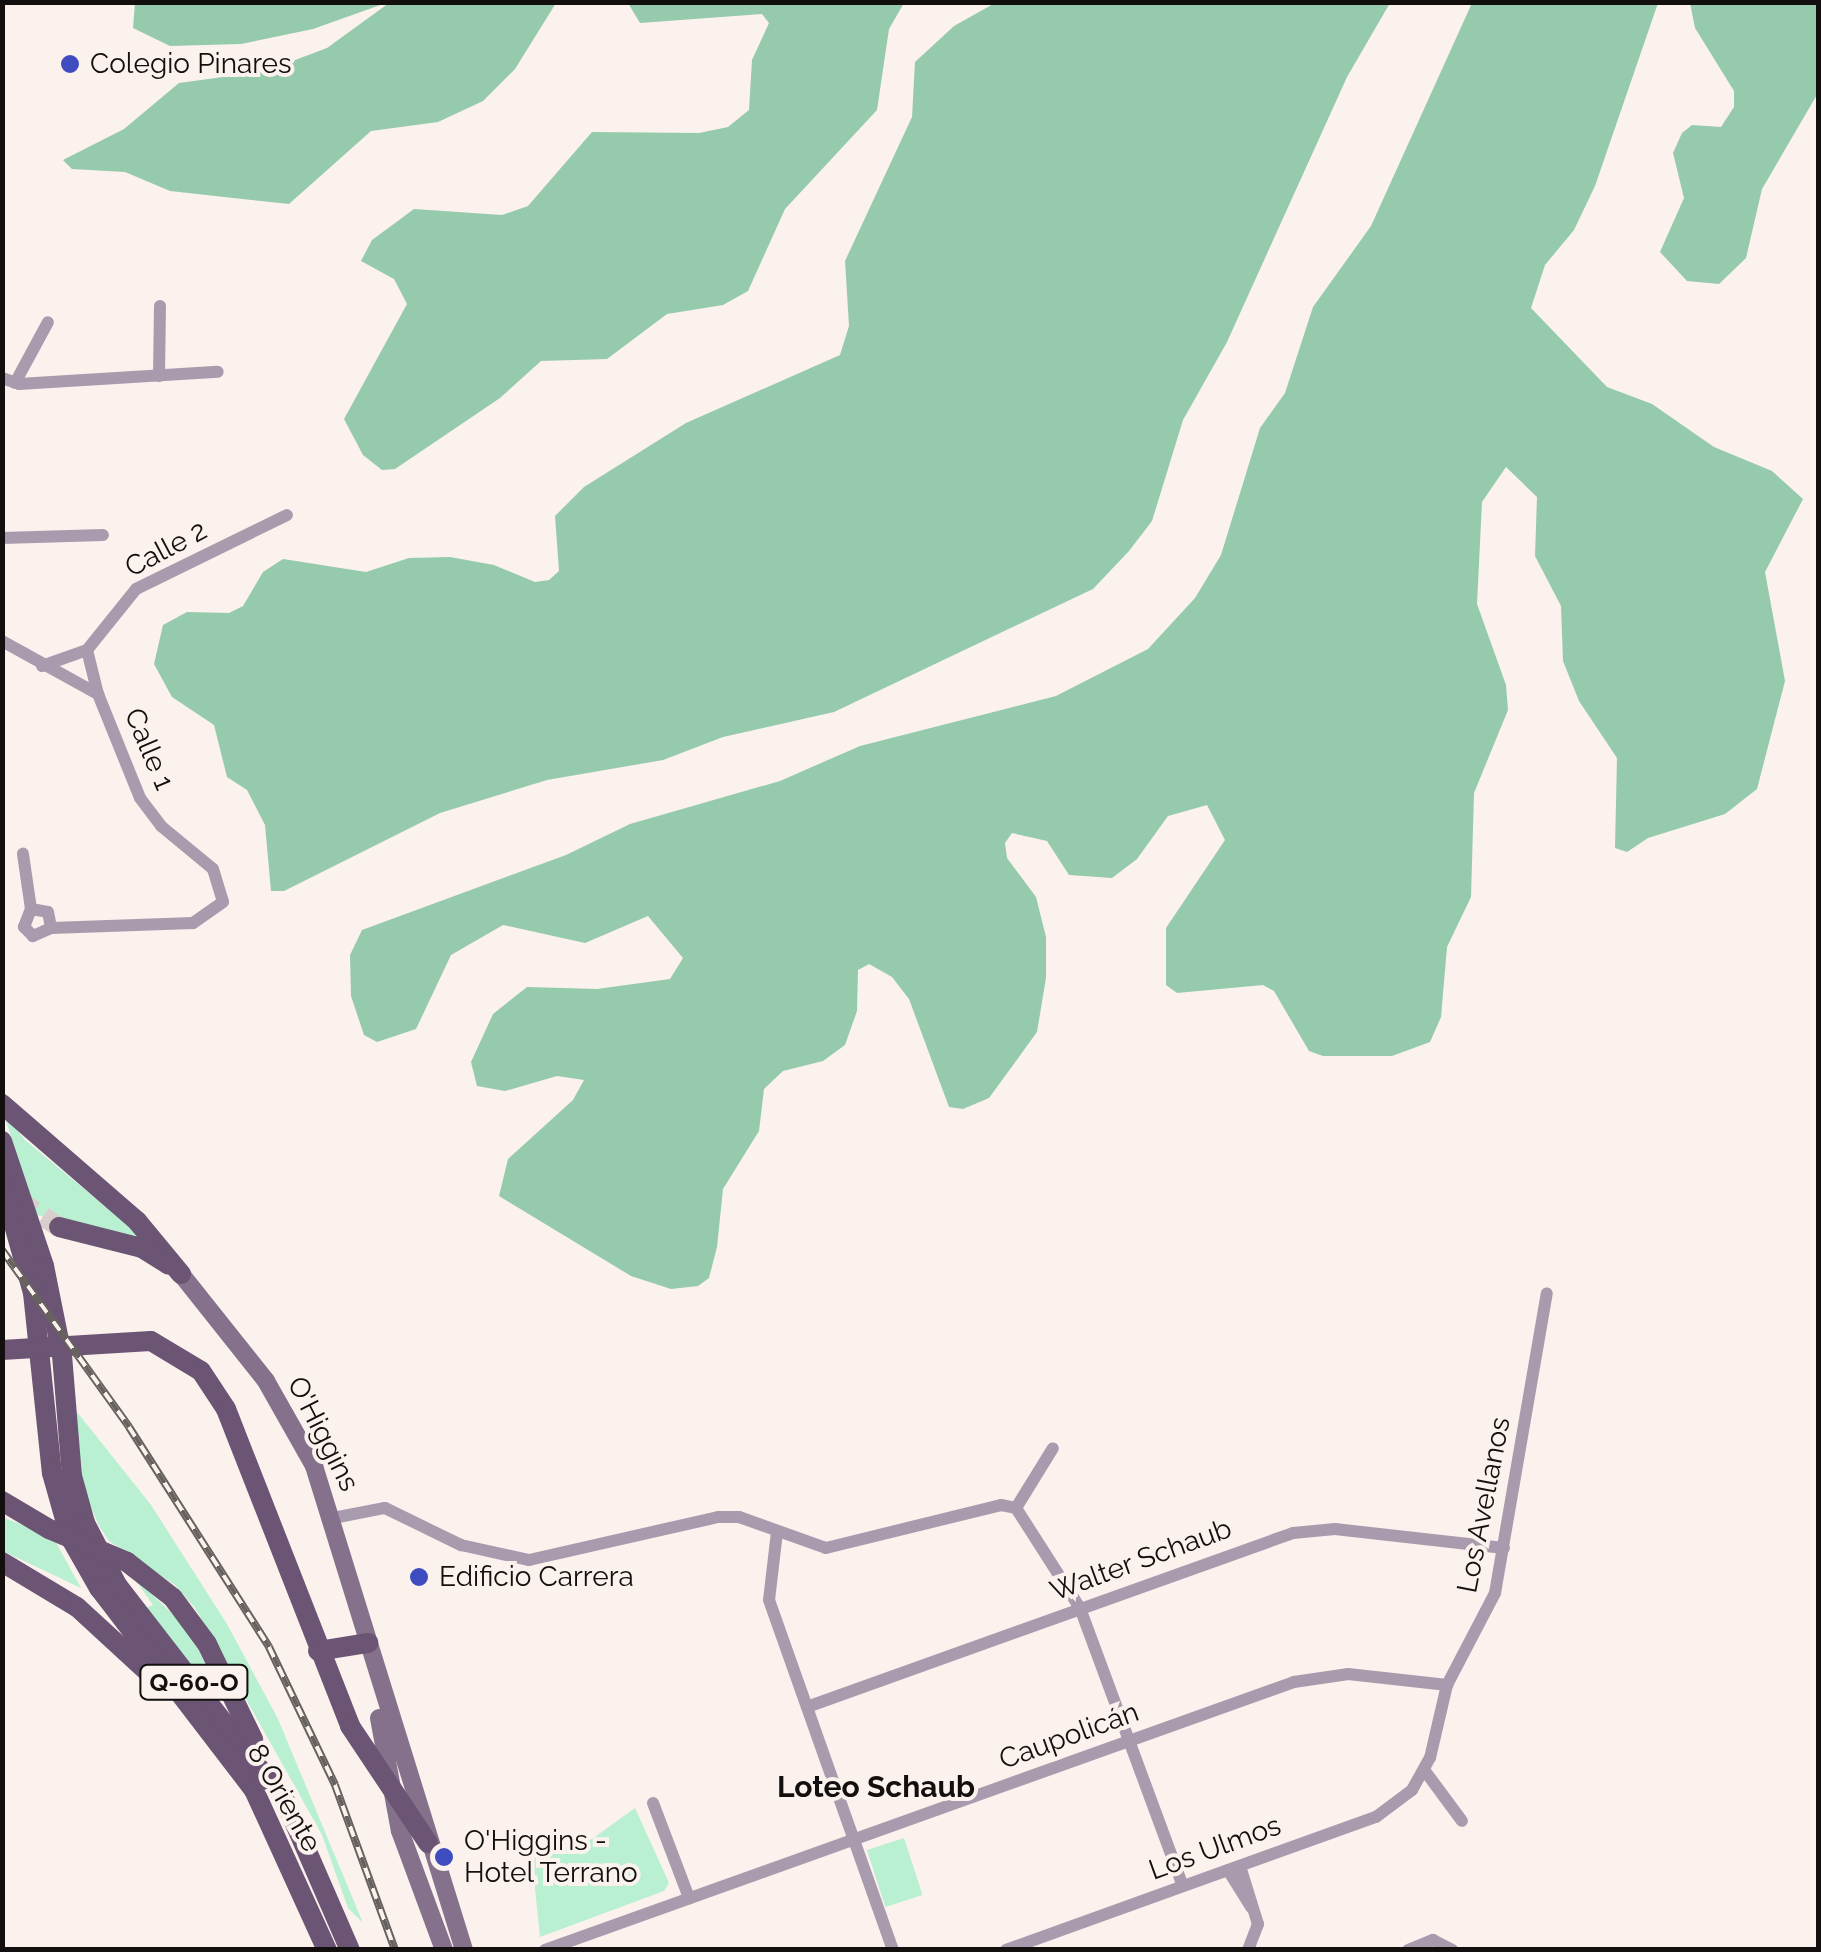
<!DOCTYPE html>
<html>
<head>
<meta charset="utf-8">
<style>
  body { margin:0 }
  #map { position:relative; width:1821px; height:1952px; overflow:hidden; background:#fbf1ed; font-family:Raleway,sans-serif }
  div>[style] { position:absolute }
  .green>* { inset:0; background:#b9f0d2; transform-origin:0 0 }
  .forest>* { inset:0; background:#95caad }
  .primary-tunnel>* { height:20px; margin-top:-10px; transform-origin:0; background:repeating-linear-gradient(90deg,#d8cfcc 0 20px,transparent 0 30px) }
  .minor>* { height:12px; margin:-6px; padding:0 6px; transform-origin:6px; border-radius:6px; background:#a99bae }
  .secondary>* { height:18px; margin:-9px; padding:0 9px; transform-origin:9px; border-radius:9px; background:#85718c }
  .primary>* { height:20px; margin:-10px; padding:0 10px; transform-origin:10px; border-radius:10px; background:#6c5474 }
  .rail>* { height:8px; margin-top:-4px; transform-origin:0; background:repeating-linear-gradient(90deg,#fbf1ed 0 11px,#67625f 0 22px); box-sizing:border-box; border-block:2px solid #67625f }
  .dots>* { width:28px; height:28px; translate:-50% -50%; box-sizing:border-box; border:5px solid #fbf1ed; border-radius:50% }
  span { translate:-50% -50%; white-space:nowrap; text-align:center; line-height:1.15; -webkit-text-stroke:8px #fbf1ed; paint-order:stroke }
  .shield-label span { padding:2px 8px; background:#fbf1ed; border:2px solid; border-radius:8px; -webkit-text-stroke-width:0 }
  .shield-label { font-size:25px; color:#120f0e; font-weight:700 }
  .poi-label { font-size:28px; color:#120f0e }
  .left { translate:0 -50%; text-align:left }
  .street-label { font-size:28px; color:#120f0e }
  .neighbourhood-label { font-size:30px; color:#120f0e; font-weight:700 }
  .frame { position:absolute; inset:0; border:5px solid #120f0e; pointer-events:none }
</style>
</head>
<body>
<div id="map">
  <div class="green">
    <div style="clip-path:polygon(3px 1112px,25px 1140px,148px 1242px,37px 1215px)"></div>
    <div style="clip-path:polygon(77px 1412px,151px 1505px,227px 1624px,278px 1719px,363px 1923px,348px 1908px,322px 1835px,195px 1608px,175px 1585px,109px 1541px,99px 1526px,77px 1474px)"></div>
    <div style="clip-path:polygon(2px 1517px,53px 1537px,81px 1588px,3px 1551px)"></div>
    <div style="clip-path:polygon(132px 1575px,189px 1630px,224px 1702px,143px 1609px,153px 1605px)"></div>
    <div style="clip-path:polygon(635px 1808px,669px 1883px,664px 1891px,540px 1937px,532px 1859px,592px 1839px)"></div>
    <div style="left:904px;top:1838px;width:60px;height:39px;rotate:72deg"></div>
  </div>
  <div class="forest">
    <div style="clip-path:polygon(135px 3px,135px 2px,386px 3px,313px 29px,241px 44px,170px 46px,133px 28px)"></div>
    <div style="clip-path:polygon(389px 3px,556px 3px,515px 69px,483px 101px,438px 122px,371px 131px,289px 204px,170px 191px,125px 172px,72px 169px,63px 160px,124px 129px,179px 83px,266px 71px,327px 48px)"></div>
    <div style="clip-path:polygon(628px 3px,904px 3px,889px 29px,877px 110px,785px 209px,748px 291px,723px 305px,667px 314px,607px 359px,541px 361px,500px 398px,395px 469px,382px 470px,363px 455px,344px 419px,407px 304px,394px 279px,361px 261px,372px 240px,414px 209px,502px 215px,528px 206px,592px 132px,699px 133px,728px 127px,749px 110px,752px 60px,769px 23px,762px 14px,640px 23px)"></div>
    <div style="clip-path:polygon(995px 3px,1390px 3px,1347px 77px,1227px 342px,1183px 420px,1152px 521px,1129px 551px,1093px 589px,834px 712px,723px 737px,663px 760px,547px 780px,440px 813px,284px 891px,271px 891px,265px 825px,247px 790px,227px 777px,214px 725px,172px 697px,154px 664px,163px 625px,187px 612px,229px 613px,243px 606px,263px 572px,283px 559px,366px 572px,409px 558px,450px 557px,494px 565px,535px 582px,549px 580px,559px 571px,555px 516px,584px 487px,686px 423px,840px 355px,849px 326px,845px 261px,912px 117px,915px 62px,954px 26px)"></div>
    <div style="clip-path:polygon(1472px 3px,1658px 3px,1595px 186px,1574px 230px,1545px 265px,1531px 308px,1607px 387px,1652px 404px,1714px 447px,1772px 471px,1803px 499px,1765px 572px,1785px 681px,1757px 789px,1725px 814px,1648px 838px,1627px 852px,1615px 848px,1617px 758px,1579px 701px,1563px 661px,1561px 606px,1535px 556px,1537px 497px,1506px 467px,1482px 502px,1477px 604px,1506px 685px,1508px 710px,1474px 793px,1471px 897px,1447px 947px,1441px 1017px,1430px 1042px,1392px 1056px,1323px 1056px,1309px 1051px,1274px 991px,1263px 985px,1177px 993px,1166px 985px,1166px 928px,1225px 840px,1207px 805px,1168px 816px,1137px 859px,1112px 878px,1069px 875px,1047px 841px,1012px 833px,1005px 843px,1007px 858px,1036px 897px,1046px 937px,1046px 978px,1037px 1032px,989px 1098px,963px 1109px,949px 1107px,909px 999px,892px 977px,869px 964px,858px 970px,857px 1011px,845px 1045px,823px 1061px,783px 1071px,764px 1089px,759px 1131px,723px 1189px,717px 1247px,709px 1278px,698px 1286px,671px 1289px,631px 1276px,499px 1196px,508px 1159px,573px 1100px,584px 1080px,557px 1076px,505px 1091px,477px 1086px,471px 1062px,493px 1014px,527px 987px,597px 989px,670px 979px,683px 958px,648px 916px,585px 943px,503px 925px,451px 955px,416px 1029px,377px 1042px,364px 1035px,351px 996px,350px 955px,362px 930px,566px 855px,630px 824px,780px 781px,860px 746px,1056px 696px,1148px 649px,1195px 598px,1221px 555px,1260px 428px,1285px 393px,1313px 307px,1371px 226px)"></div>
    <div style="clip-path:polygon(1690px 3px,1818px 3px,1818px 93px,1762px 189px,1746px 258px,1719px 284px,1687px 281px,1660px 252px,1684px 198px,1673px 153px,1682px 133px,1692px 125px,1721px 127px,1734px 107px,1734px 91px,1695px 28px)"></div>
  </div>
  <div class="primary-tunnel">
    <div style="left:18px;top:1200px;width:49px;rotate:33.4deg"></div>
  </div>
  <div class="minor">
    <div style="left:159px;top:376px;width:70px;rotate:-89.2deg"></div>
    <div style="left:2px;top:378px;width:18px;rotate:19deg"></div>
    <div style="left:19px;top:384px;width:199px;rotate:-3.5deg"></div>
    <div style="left:15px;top:383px;width:69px;rotate:-61.6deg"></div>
    <div style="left:2px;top:538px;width:101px;rotate:-1.7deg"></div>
    <div style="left:2px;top:641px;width:110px;rotate:28.9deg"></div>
    <div style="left:98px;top:694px;width:112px;rotate:68deg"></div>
    <div style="left:140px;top:798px;width:35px;rotate:53deg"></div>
    <div style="left:161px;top:826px;width:67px;rotate:39.6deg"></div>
    <div style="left:213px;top:869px;width:34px;rotate:73deg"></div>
    <div style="left:223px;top:902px;width:37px;rotate:145deg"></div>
    <div style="left:193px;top:923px;width:142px;rotate:178deg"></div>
    <div style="left:51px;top:928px;width:20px;rotate:156deg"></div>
    <div style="left:33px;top:936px;width:13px;rotate:-135deg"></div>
    <div style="left:24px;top:927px;width:19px;rotate:-69deg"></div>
    <div style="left:31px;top:909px;width:56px;rotate:-98.3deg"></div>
    <div style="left:87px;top:650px;width:45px;rotate:76deg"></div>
    <div style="left:42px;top:666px;width:48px;rotate:-19.6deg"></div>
    <div style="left:87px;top:650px;width:78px;rotate:-51.2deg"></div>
    <div style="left:136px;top:589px;width:168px;rotate:-26.1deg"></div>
    <div style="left:31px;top:909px;width:17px;rotate:10deg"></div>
    <div style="left:48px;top:912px;width:16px;rotate:79deg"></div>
    <div style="left:1016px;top:1508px;width:119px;rotate:57.4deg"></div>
    <div style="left:1080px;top:1608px;width:296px;rotate:69.7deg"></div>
    <div style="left:1016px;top:1508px;width:70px;rotate:-58.3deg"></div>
    <div style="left:333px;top:1518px;width:53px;rotate:-10.9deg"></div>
    <div style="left:385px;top:1508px;width:85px;rotate:26deg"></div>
    <div style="left:461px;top:1545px;width:70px;rotate:12.4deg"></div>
    <div style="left:529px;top:1560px;width:194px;rotate:-12.8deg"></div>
    <div style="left:718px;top:1517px;width:21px"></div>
    <div style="left:739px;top:1517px;width:92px;rotate:19.6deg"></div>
    <div style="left:826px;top:1548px;width:180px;rotate:-13.8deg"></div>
    <div style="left:1001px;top:1505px;width:15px;rotate:11deg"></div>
    <div style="left:777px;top:1532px;width:68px;rotate:96.7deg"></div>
    <div style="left:769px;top:1600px;width:371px;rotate:70.5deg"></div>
    <div style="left:807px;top:1707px;width:516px;rotate:-19.7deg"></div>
    <div style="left:1293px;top:1533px;width:42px;rotate:-5.4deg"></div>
    <div style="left:1335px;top:1529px;width:170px;rotate:6.4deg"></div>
    <div style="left:1425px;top:1771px;width:62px;rotate:53.5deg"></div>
    <div style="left:653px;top:1803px;width:102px;rotate:69.2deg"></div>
    <div style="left:1240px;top:1866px;width:61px;rotate:72.8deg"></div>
    <div style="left:1258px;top:1924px;width:28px;rotate:111deg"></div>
    <div style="left:1228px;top:1870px;width:44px;rotate:58.1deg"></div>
    <div style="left:545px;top:1950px;width:796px;rotate:-19.69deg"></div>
    <div style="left:1294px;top:1682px;width:55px;rotate:-8.4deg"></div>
    <div style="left:1348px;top:1674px;width:100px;rotate:6.3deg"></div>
    <div style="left:1006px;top:1950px;width:393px;rotate:-19.8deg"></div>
    <div style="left:1376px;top:1817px;width:45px;rotate:-36.9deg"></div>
    <div style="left:1412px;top:1790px;width:37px;rotate:-61deg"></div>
    <div style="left:1430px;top:1758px;width:75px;rotate:-76.9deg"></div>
    <div style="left:1447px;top:1685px;width:104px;rotate:-62.4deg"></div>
    <div style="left:1495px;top:1593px;width:304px;rotate:-80.2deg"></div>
    <div style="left:1408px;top:1950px;width:27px;rotate:-22deg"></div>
    <div style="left:1433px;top:1940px;width:22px;rotate:27deg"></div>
  </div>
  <div class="secondary">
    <div style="left:181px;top:1274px;width:137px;rotate:51.5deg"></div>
    <div style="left:266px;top:1381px;width:98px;rotate:60.5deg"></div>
    <div style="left:314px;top:1466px;width:507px;rotate:72.78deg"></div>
    <div style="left:379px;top:1718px;width:115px;rotate:79.5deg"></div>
    <div style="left:400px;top:1831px;width:127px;rotate:69.7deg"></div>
  </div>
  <div class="primary">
    <div style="left:2px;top:1104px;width:179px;rotate:40.9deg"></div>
    <div style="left:137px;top:1221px;width:69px;rotate:50.3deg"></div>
    <div style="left:2px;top:1141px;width:132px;rotate:71.4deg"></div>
    <div style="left:44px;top:1266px;width:91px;rotate:78.6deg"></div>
    <div style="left:62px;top:1355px;width:121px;rotate:85.3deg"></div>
    <div style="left:72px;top:1476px;width:49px;rotate:74.5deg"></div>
    <div style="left:85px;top:1523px;width:70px;rotate:62.7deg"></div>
    <div style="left:117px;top:1585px;width:276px;rotate:52.2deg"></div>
    <div style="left:286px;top:1803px;width:160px;rotate:66.5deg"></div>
    <div style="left:2px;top:1182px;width:115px;rotate:74.4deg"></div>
    <div style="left:33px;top:1293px;width:181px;rotate:84deg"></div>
    <div style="left:52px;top:1473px;width:66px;rotate:74.3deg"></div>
    <div style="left:70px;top:1537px;width:59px;rotate:60.4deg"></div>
    <div style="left:99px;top:1588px;width:255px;rotate:52.5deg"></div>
    <div style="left:254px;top:1790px;width:176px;rotate:65.5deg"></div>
    <div style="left:59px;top:1227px;width:86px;rotate:14.2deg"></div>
    <div style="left:142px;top:1248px;width:31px;rotate:32deg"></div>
    <div style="left:2px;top:1350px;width:149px;rotate:-3.5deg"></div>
    <div style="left:151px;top:1341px;width:58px;rotate:31deg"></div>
    <div style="left:201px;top:1371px;width:45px;rotate:56.7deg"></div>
    <div style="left:226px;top:1409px;width:340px;rotate:68.6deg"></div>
    <div style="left:350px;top:1726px;width:141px;rotate:56.3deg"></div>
    <div style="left:2px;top:1501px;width:55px;rotate:30.8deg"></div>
    <div style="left:49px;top:1529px;width:85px;rotate:22.9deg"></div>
    <div style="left:127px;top:1562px;width:58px;rotate:38deg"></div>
    <div style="left:173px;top:1598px;width:57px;rotate:53.5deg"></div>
    <div style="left:207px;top:1644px;width:106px;rotate:64.2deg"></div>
    <div style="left:2px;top:1562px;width:87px;rotate:31deg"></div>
    <div style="left:77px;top:1607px;width:120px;rotate:42.6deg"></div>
    <div style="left:318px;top:1651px;width:51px;rotate:-9.1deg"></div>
  </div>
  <div class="rail">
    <div style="left:2px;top:1250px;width:218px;rotate:54.3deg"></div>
    <div style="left:129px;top:1427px;width:261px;rotate:57.5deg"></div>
    <div style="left:269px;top:1647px;width:153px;rotate:64.4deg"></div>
    <div style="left:335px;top:1785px;width:176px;rotate:70deg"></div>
  </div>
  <div class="dots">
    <div style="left:70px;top:64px;background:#3e4cc0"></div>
    <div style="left:419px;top:1577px;background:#3e4cc0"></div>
    <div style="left:444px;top:1857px;background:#3e4cc0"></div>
  </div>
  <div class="shield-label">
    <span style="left:194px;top:1682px">Q-60-O</span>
  </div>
  <div class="poi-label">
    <span class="left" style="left:90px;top:64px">Colegio Pinares</span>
    <span class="left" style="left:439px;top:1577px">Edificio Carrera</span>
    <span class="left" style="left:464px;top:1857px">O'Higgins -<br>Hotel Terrano</span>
  </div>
  <div class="street-label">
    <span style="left:166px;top:549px;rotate:-28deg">Calle 2</span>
    <span style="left:149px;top:749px;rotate:67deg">Calle 1</span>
    <span style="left:323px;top:1434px;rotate:63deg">O'Higgins</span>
    <span style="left:1484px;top:1505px;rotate:-79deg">Los Avellanos</span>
    <span style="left:1141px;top:1560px;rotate:-20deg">Walter Schaub</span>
    <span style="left:1069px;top:1736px;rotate:-20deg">Caupolicán</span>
    <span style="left:284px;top:1798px;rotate:60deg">8 Oriente</span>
    <span style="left:1215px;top:1848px;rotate:-20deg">Los Ulmos</span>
  </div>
  <div class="neighbourhood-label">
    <span style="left:876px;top:1787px">Loteo Schaub</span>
  </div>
  <div class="frame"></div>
</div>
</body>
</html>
